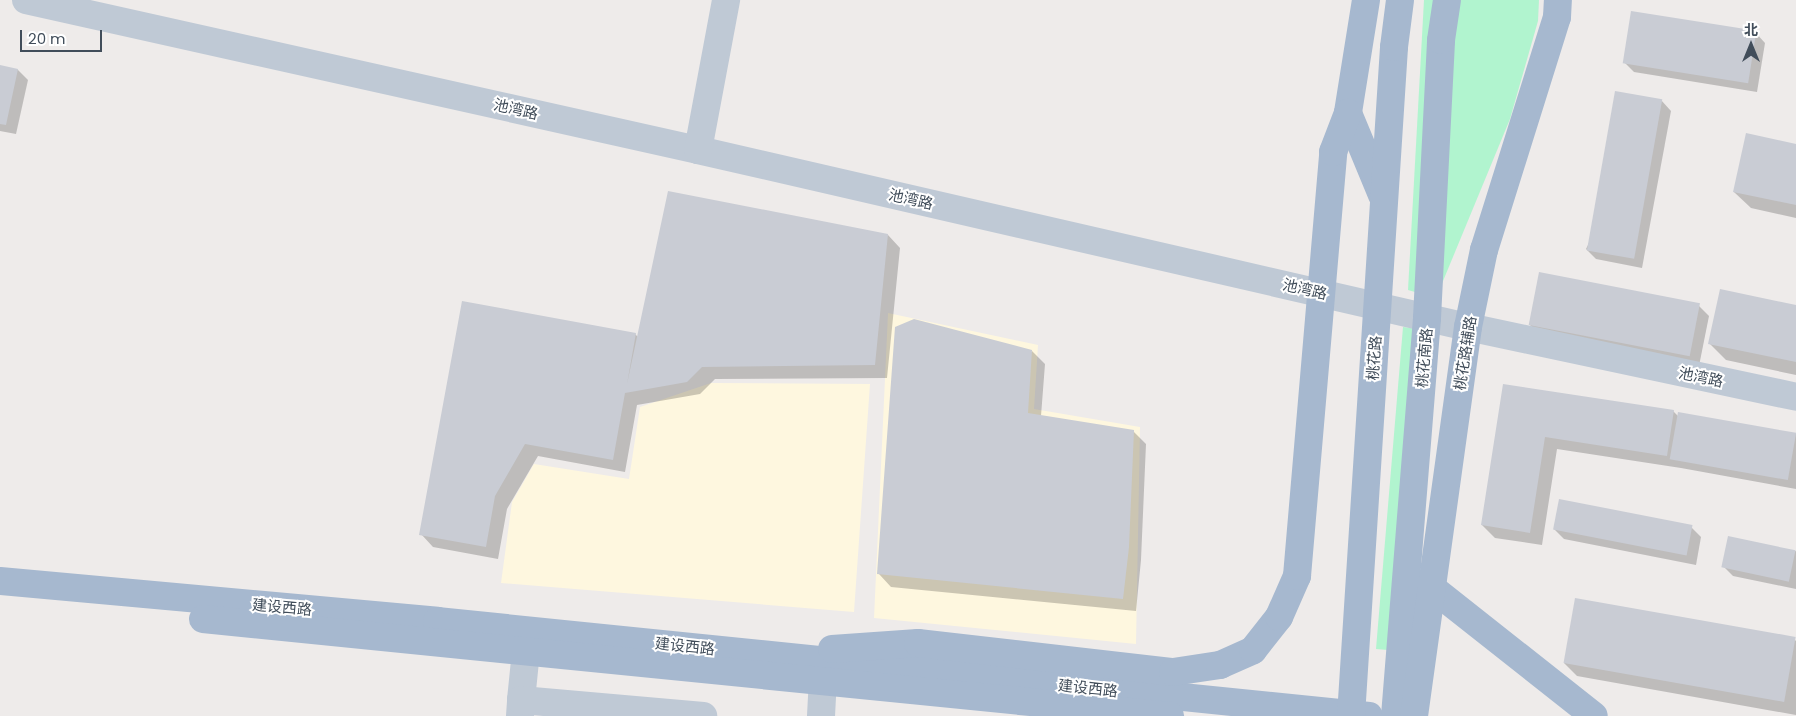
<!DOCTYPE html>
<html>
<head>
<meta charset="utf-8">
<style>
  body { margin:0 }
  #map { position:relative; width:1796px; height:716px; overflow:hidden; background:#eeebea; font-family:Poppins,"Noto Sans SC",sans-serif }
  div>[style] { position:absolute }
  .commercial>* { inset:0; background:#fef7df }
  .green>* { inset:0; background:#b1f4cf }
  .shadow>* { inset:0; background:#0003 }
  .building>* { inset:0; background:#c9ccd4; transform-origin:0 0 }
  .minor>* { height:28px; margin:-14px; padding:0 14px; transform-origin:14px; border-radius:14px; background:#bfc9d5 }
  .major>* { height:28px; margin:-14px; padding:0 14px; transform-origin:14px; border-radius:14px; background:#a6b8cf }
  span { translate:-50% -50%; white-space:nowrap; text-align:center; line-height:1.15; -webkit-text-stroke:4px #fff; paint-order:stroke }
  .street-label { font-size:15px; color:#414d5a }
  .north { position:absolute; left:1726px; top:20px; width:50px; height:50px; -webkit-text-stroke:4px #fff; paint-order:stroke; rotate:0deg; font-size:14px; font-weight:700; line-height:20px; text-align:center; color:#414d5a }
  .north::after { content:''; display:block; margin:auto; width:18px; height:22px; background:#414d5a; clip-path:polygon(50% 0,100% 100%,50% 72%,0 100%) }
  .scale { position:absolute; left:20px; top:30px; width:82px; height:22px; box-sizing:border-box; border:2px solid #414d5a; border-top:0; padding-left:6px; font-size:15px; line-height:18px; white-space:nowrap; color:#414d5a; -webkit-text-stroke:4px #fff; paint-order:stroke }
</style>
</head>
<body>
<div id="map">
  <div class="commercial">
    <div style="clip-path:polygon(888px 313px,1038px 345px,1034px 409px,1140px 427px,1136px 644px,874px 618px)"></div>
    <div style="clip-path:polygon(711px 383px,870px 384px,854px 612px,501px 583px,512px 502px,534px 464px,629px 479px,640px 407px)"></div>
  </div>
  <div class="green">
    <div style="clip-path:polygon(1424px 0,1539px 0,1538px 21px,1510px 119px,1436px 298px,1408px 290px)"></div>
    <div style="clip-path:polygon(1403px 327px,1436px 331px,1400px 651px,1376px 649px)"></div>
  </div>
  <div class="shadow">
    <div style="clip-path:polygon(1755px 32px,1765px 43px,1757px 92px,1634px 72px,1624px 62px)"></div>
    <div style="clip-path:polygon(0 67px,18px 70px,28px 80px,16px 134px,0 131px)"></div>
    <div style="clip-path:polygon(1661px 100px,1671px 111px,1642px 268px,1596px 259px,1586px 249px)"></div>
    <div style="clip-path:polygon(1796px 145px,1796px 218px,1751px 208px,1734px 192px)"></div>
    <div style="clip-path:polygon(888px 235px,900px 248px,887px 378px,715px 379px,700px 394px,637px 405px,625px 472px,538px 456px,507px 509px,498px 559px,433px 547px,421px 534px,635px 334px,638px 337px)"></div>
    <div style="clip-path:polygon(1699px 306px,1709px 316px,1699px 366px,1540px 335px,1530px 325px)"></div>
    <div style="clip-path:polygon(1796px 306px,1796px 375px,1726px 360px,1710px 344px)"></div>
    <div style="clip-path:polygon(1032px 351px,1045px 364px,1041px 416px,1133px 431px,1146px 444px,1141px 560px,1136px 611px,891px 587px,879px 574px)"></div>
    <div style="clip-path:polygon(1504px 385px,1673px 411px,1679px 417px,1796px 434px,1796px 489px,1681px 468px,1557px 449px,1542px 545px,1495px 538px,1482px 525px)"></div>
    <div style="clip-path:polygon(1691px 527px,1701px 537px,1696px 565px,1564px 539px,1554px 529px)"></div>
    <div style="clip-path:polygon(1796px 551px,1796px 589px,1733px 576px,1723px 566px)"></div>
    <div style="clip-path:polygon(1794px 639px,1796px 641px,1796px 715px,1577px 676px,1564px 663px)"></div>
  </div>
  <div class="building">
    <div style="left:1631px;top:11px;width:127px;height:53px;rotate:9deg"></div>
    <div style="clip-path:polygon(0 65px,18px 69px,6px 125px,0 124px)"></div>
    <div style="left:1615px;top:91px;width:48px;height:162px;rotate:10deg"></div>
    <div style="clip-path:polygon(1746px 133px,1796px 144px,1796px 205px,1733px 192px)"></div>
    <div style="clip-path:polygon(668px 191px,888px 234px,875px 365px,702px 367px,687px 382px,625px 393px,613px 460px,525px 444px,495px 496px,486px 547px,419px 535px,462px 301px,636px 333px,627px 384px)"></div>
    <div style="left:1539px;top:272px;width:164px;height:54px;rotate:11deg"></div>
    <div style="clip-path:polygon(1720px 289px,1796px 305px,1796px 362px,1708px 344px)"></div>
    <div style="clip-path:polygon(914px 319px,1032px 350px,1028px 413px,1134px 430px,1129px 547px,1123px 599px,877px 574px,895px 327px)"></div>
    <div style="clip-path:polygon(1503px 384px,1674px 410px,1667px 456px,1545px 437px,1530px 533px,1481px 525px)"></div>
    <div style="left:1678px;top:412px;width:120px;height:48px;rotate:10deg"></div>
    <div style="left:1559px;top:499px;width:136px;height:31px;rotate:11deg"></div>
    <div style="left:1728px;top:536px;width:69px;height:32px;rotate:12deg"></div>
    <div style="left:1575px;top:598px;width:224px;height:66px;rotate:10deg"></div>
  </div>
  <div class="minor">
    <div style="left:26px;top:0;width:689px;rotate:12.58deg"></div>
    <div style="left:698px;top:150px;width:790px;rotate:12.95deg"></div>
    <div style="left:1468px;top:327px;width:335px;rotate:12deg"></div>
    <div style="left:698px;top:150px;width:153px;rotate:-79.4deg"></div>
    <div style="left:521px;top:700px;width:49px;rotate:-84.2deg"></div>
    <div style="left:520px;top:716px;width:16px;rotate:-86deg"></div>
    <div style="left:521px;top:700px;width:183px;rotate:5deg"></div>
    <div style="left:821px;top:716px;width:35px;rotate:-87deg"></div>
  </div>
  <div class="major">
    <div style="left:1366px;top:0;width:114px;rotate:99.1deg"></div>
    <div style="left:1348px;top:113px;width:89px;rotate:67.5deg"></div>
    <div style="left:0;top:581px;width:439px;rotate:5.2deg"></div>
    <div style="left:437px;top:621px;width:937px;rotate:5.82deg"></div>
    <div style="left:1432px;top:588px;width:206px;rotate:38.3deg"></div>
    <div style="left:203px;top:619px;width:972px;rotate:5.73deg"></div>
    <div style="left:832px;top:649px;width:86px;rotate:-4deg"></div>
    <div style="left:918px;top:643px;width:257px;rotate:6.5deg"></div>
    <div style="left:1173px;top:672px;width:48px;rotate:-8.5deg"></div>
    <div style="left:1220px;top:665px;width:36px;rotate:-24deg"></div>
    <div style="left:1253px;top:650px;width:42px;rotate:-51.8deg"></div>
    <div style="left:1279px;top:617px;width:45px;rotate:-66.3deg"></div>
    <div style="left:1297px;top:576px;width:426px;rotate:-85.1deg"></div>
    <div style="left:1333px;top:152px;width:42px;rotate:-69deg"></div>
    <div style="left:1351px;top:716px;width:670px;rotate:-86.32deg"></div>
    <div style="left:1394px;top:47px;width:47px;rotate:-82.7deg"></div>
    <div style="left:1395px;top:716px;width:399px;rotate:-85.4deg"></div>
    <div style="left:1427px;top:318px;width:278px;rotate:-87.1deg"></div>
    <div style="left:1441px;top:40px;width:40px;rotate:-81.5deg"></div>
    <div style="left:1414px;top:716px;width:393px;rotate:-82.1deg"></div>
    <div style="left:1468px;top:327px;width:79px;rotate:-78.3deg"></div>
    <div style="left:1484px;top:250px;width:244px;rotate:-72.6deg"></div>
    <div style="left:1557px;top:17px;width:17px;rotate:-87deg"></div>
  </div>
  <div class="street-label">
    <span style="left:516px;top:109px;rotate:13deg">池湾路</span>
    <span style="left:911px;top:199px;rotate:13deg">池湾路</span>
    <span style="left:1305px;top:289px;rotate:13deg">池湾路</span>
    <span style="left:1465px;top:353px;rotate:-81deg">桃花路辅路</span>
    <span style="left:1374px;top:358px;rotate:-86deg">桃花路</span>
    <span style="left:1424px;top:358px;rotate:-85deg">桃花南路</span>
    <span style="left:1701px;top:377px;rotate:12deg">池湾路</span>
    <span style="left:282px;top:607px;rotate:5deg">建设西路</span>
    <span style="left:685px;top:646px;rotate:6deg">建设西路</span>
    <span style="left:1088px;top:688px;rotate:6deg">建设西路</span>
  </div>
  <div class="north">北</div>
  <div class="scale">20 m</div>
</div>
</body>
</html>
